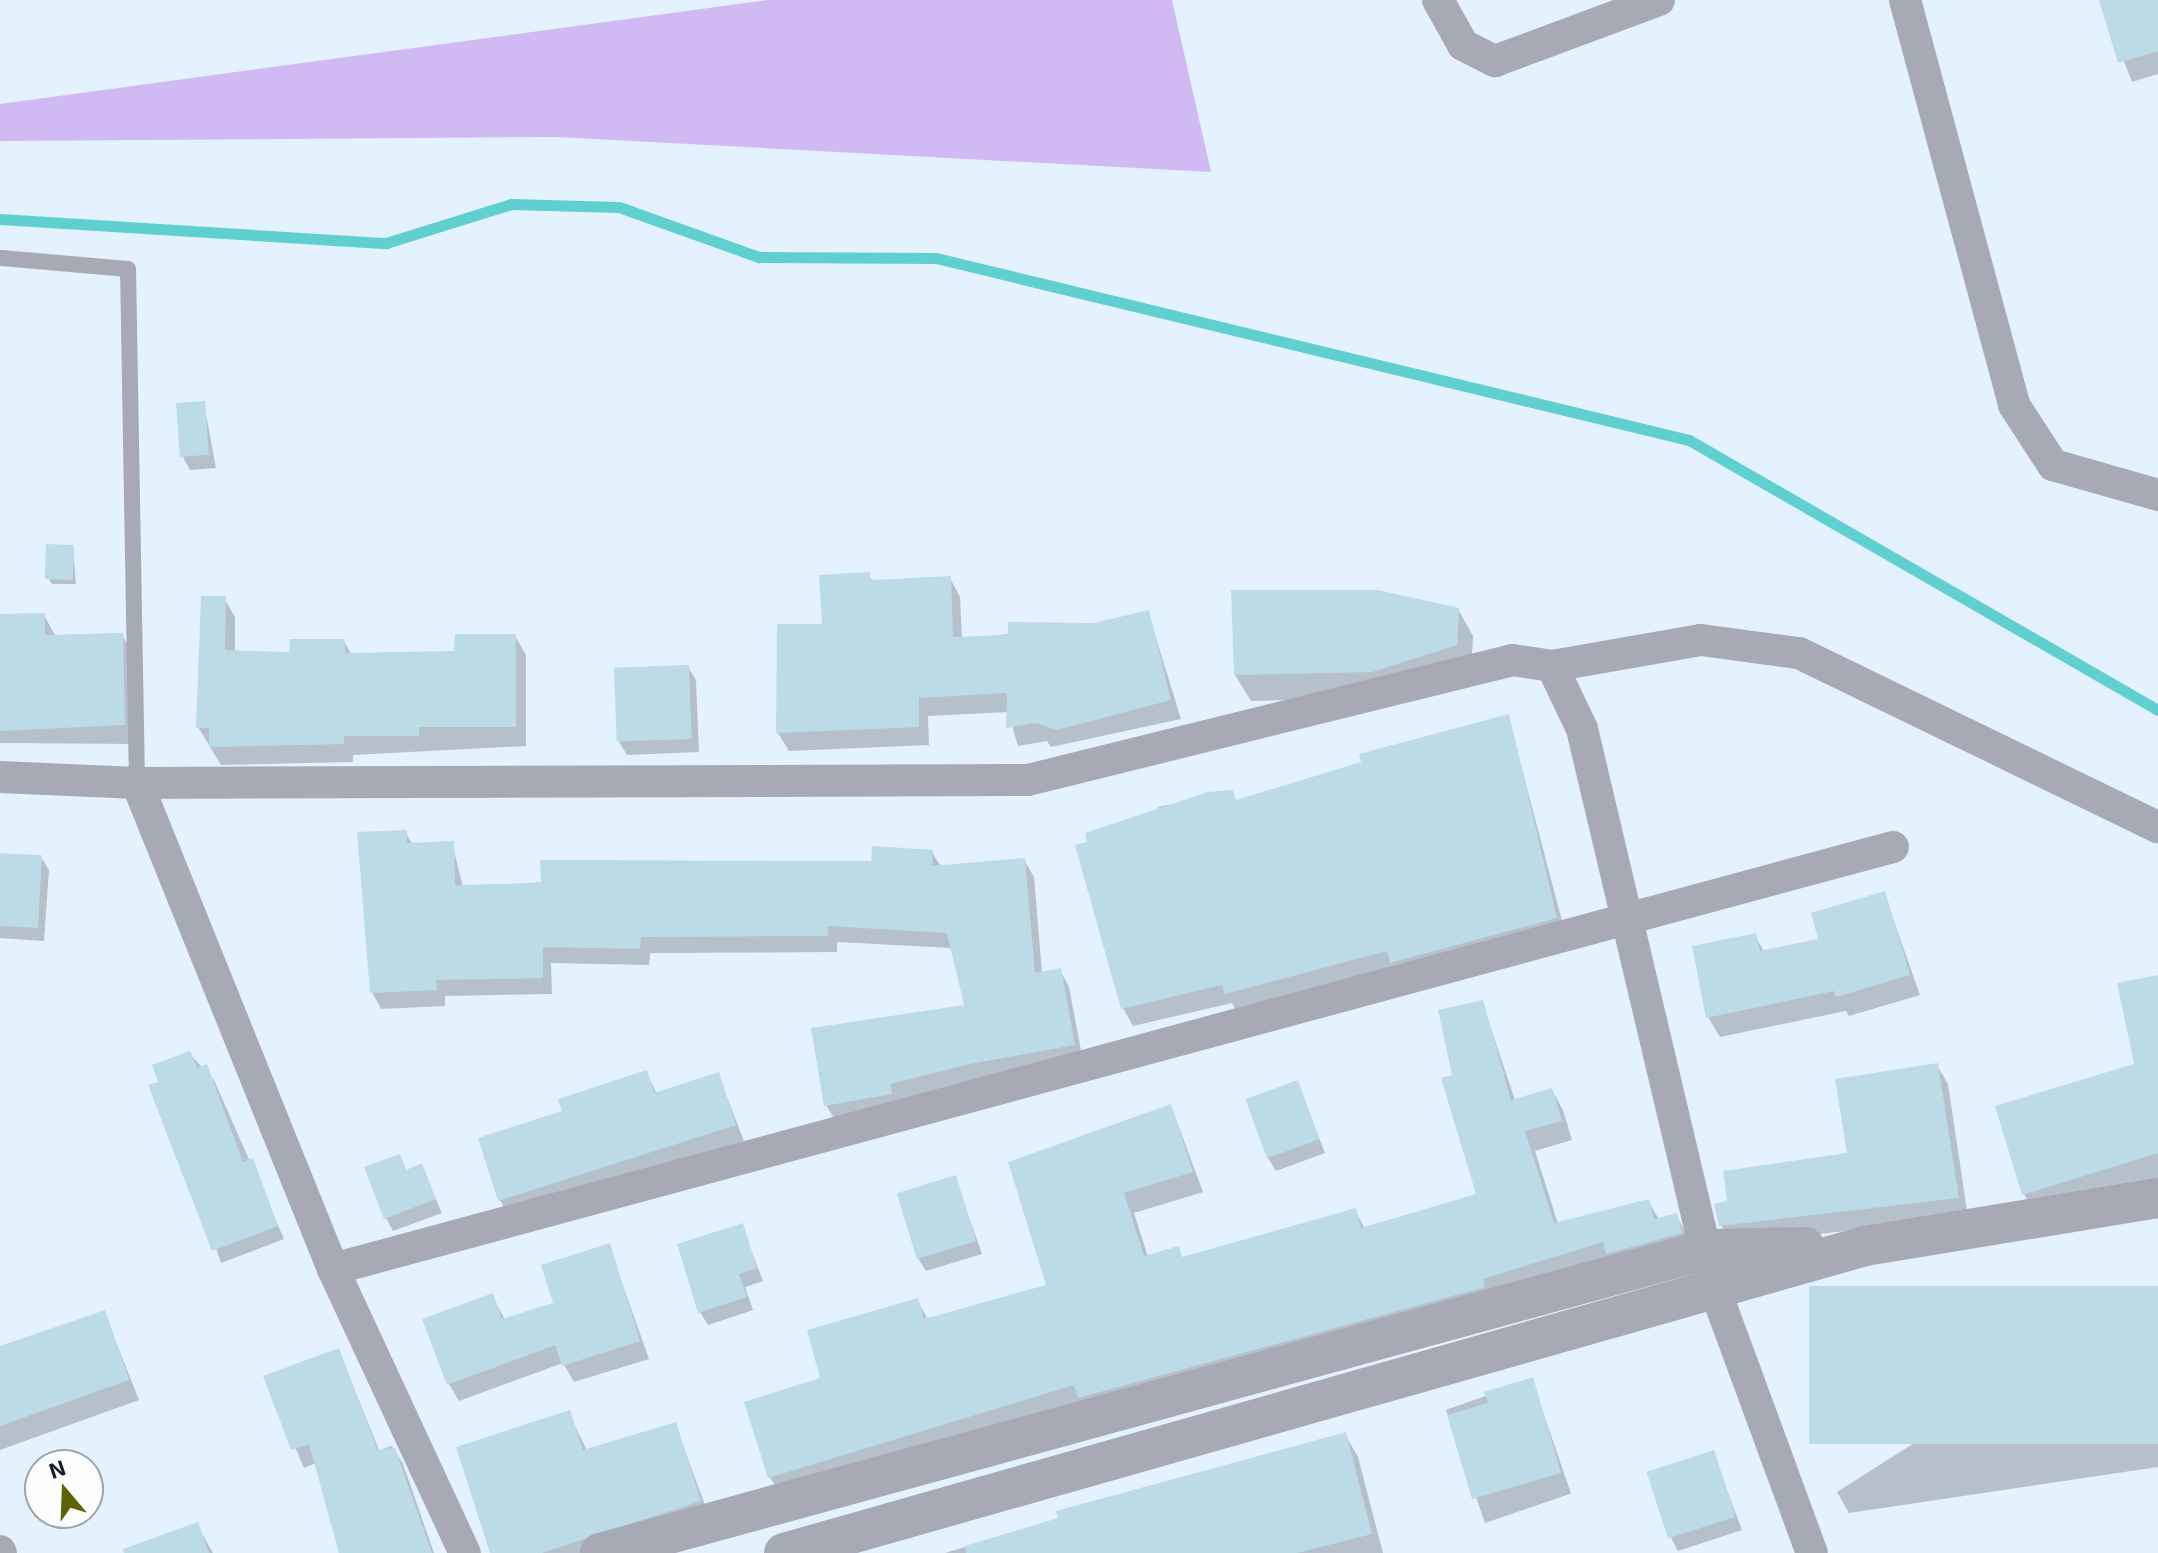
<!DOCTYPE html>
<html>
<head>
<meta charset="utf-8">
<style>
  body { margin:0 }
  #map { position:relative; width:2158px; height:1553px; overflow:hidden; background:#e4f1fe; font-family:"Exo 2",sans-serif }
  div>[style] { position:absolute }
  .green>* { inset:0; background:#d1b9f3 }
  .shadow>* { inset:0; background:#0003; transform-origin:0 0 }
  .stream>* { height:11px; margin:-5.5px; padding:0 5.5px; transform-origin:5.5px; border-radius:5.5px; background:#60cfcf }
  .building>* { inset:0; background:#bbdbe7; transform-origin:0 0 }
  .service>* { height:16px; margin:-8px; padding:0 8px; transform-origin:8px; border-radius:8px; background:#a7a9b5 }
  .minor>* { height:32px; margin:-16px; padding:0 16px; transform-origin:16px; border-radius:16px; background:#a7a9b5 }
  .tertiary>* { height:40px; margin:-20px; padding:0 20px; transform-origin:20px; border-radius:20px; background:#a7a9b5 }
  span { translate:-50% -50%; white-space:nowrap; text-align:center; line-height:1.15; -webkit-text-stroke:6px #fcfcfc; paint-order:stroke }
  .north { position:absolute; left:24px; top:1449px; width:80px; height:80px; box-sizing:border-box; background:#fcfcfc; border:2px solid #a0a3a6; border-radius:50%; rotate:341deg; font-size:22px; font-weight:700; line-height:32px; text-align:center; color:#151d25 }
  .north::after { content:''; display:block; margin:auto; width:28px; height:36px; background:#5c6300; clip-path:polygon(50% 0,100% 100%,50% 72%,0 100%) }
</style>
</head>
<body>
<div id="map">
  <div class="green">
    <div style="clip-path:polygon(768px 0,1172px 0,1211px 172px,557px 137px,0 141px,0 104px)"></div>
  </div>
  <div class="shadow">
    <div style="clip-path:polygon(2100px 0,2158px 0,2158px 74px,2132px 82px)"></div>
    <div style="clip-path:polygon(204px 403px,216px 468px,190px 470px,183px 457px)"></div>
    <div style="clip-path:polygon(73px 547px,76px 584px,52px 584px,48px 578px)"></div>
    <div style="clip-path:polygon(868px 574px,873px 582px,950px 578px,960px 597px,962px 639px,1095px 625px,1148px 612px,1181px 719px,1051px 747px,1047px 741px,1018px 746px,1008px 712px,928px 716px,929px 745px,789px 751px,778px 733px,824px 626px)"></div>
    <div style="clip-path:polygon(224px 598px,235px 617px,235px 652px,291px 654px,344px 641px,351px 654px,456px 653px,515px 636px,526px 655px,526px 746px,353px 755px,353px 762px,221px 765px,198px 727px)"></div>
    <div style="clip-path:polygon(1458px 609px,1473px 636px,1471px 671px,1388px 698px,1251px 701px,1235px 675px)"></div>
    <div style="clip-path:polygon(44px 615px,56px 637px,122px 635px,134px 656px,135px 744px,0 743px,0 638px)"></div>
    <div style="clip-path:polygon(688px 667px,696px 680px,699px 752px,627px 755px,619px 742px)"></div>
    <div style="clip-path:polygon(1508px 716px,1566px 936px,1237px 1012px,1232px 1003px,1133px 1026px,1123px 1008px,1158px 807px,1232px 792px,1237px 802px)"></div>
    <div style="clip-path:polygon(405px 832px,413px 845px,452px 843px,463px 887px,873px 863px,932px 852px,941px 867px,1024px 860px,1034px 877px,1042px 973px,1060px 970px,1069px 987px,1083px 1061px,836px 1122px,826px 1105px,967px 1007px,952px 948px,837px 942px,837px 952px,650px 953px,649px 965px,551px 963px,552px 994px,445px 996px,445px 1006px,381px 1009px,372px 992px)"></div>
    <div style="clip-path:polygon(0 855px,41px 857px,49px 870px,44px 941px,0 938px)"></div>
    <div style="clip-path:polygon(1884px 893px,1920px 995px,1849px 1016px,1846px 1011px,1720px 1037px,1708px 1017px,1755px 935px,1764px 952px,1821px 940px)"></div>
    <div style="clip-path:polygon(2158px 981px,2158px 1182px,2038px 1219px,2024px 1194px,2137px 1065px)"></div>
    <div style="clip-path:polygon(1482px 1002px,1515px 1100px,1552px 1090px,1563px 1110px,1572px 1140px,1535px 1151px,1558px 1224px,1648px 1201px,1659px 1219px,1676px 1215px,1687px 1235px,781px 1496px,770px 1477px,823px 1379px,917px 1300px,928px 1320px,1048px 1286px,1171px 1106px,1203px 1192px,1134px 1213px,1148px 1257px,1178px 1249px,1183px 1259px,1355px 1210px,1365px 1229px,1478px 1196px,1455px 1077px)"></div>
    <div style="clip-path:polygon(189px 1053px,214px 1080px,284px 1239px,221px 1263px,161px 1083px)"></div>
    <div style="clip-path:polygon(1937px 1065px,1948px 1084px,1968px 1217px,1732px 1244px,1721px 1225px,1849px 1155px)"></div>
    <div style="clip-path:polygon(646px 1072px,657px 1094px,718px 1074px,744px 1141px,509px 1217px,500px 1200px,565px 1112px)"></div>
    <div style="clip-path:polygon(1297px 1082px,1325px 1153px,1276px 1171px,1268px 1158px)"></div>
    <div style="clip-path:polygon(399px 1156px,407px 1172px,421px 1166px,442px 1213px,393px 1231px,386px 1218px)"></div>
    <div style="clip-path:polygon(955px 1178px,982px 1254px,926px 1271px,918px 1258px)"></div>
    <div style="clip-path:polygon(742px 1226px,763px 1281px,745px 1287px,753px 1310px,708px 1325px,700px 1312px)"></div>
    <div style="clip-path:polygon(609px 1246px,649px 1359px,574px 1382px,563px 1363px,459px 1401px,449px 1384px,492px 1295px,505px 1320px,555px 1304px)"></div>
    <div style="clip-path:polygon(2158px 1288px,2158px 1467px,1849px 1513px,1837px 1492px)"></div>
    <div style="clip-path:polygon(104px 1312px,139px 1400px,0 1450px,0 1348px)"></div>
    <div style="clip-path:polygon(339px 1351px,379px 1450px,392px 1446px,403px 1464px,434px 1553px,342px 1553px,316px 1463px,304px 1468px,266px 1378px)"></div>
    <div style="left:1532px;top:1380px;width:120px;height:91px;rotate:71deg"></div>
    <div style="clip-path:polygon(569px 1413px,587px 1451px,675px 1424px,711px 1521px,614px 1553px,492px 1553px)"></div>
    <div style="clip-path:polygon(1345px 1434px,1358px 1457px,1383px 1553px,945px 1553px)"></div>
    <div style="clip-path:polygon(1713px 1453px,1742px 1530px,1678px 1551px,1671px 1538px)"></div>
    <div style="clip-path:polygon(197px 1525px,213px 1553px,125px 1553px)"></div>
  </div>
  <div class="stream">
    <div style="left:0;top:219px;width:387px;rotate:3.6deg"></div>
    <div style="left:386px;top:243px;width:131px;rotate:-17.3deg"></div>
    <div style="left:511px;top:204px;width:108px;rotate:1.6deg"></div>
    <div style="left:619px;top:207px;width:149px;rotate:19.7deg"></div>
    <div style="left:759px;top:257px;width:177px;rotate:0.3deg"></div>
    <div style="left:936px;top:258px;width:775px;rotate:13.59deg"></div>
    <div style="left:1689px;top:440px;width:541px;rotate:29.93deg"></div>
  </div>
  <div class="building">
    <div style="clip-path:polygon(2099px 0,2158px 0,2158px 51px,2118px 63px)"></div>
    <div style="left:205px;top:401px;width:54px;height:29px;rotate:86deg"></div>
    <div style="left:46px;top:544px;width:28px;height:35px;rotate:2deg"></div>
    <div style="clip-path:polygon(870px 572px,870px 580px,951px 576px,953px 637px,1008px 635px,1008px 622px,1094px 623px,1149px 610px,1171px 700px,1057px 730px,1036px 723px,1006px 728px,1007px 693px,919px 698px,919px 727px,776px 733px,777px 624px,822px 624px,819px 575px)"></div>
    <div style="clip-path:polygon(1231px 590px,1378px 590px,1459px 608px,1457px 645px,1372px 672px,1234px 675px)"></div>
    <div style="clip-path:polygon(201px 596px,226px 596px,225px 650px,289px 652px,290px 639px,345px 639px,345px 653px,454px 651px,455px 634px,516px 634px,516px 727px,419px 727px,419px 736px,344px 736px,344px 744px,209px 747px,209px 728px,196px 728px)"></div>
    <div style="clip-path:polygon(45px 613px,45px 635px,123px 633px,125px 725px,0 731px,0 614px)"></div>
    <div style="left:689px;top:665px;width:74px;height:75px;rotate:88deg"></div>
    <div style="clip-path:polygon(1509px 714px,1557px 918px,1390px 963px,1387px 951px,1225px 994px,1222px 985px,1121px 1009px,1075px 845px,1087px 842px,1085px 833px,1208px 792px,1233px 790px,1236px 800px,1361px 762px,1359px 754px)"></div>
    <div style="clip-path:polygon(407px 830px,407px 843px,454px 841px,455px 885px,541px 883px,540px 860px,871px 861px,872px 846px,933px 850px,932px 866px,1025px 858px,1035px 973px,1061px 968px,1075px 1045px,970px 1064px,890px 1084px,892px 1094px,824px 1106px,811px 1028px,964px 1005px,947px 933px,828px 926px,828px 936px,641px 937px,640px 949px,543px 947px,543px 978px,436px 980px,437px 990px,370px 993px,357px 832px)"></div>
    <div style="left:0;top:853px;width:42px;height:73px;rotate:3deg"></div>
    <div style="clip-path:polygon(1885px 891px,1910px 975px,1836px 997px,1834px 991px,1706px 1018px,1692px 946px,1756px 933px,1760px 951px,1818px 939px,1811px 913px)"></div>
    <div style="clip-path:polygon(2158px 975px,2158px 1153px,2022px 1195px,1995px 1106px,2134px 1064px,2117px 983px)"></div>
    <div style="clip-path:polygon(1483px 1000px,1511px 1100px,1552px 1088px,1562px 1121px,1525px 1131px,1554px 1223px,1649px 1199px,1654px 1219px,1677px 1213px,1682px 1233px,1606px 1254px,1603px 1242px,1483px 1279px,1485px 1287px,1078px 1398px,1074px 1385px,768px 1478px,744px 1402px,820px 1378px,807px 1330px,918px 1298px,924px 1319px,1046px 1285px,1008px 1162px,1171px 1104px,1193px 1172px,1124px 1193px,1144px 1256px,1179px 1246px,1182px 1257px,1356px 1208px,1361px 1228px,1476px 1194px,1441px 1078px,1452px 1075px,1438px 1010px)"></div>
    <div style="clip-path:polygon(190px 1051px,197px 1068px,207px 1064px,243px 1162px,253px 1158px,278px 1226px,212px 1251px,148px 1085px,158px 1082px,152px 1065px)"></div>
    <div style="clip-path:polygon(1938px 1063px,1959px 1198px,1719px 1226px,1714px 1204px,1727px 1201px,1723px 1171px,1847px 1153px,1835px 1079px)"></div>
    <div style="clip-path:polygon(647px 1070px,654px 1093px,719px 1072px,736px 1125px,498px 1201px,478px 1138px,562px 1111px,558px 1099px)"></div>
    <div style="left:1298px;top:1080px;width:63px;height:56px;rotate:70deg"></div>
    <div style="clip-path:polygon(400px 1154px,406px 1170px,422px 1163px,436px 1199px,384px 1219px,364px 1167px)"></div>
    <div style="left:956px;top:1175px;width:69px;height:62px;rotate:73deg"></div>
    <div style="clip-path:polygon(743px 1223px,757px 1268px,739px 1274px,747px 1297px,698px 1313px,677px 1244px)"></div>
    <div style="clip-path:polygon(610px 1243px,640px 1341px,562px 1366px,555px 1345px,447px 1385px,422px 1319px,493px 1293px,502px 1319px,553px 1303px,541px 1265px)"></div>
    <div style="left:2158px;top:1286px;width:158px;height:349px;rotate:90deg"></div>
    <div style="clip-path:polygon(105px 1310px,129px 1380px,0 1426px,0 1346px)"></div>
    <div style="clip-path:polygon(339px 1348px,377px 1449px,395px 1448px,432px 1553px,339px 1553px,309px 1444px,291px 1450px,263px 1376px)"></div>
    <div style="clip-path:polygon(1533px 1377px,1561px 1473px,1472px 1499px,1447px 1415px,1488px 1403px,1484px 1392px)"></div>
    <div style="clip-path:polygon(570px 1410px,583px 1450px,676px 1422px,701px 1501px,542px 1553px,490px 1553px,456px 1447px)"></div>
    <div style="clip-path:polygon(1346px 1432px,1372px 1534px,1297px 1553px,966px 1553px,965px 1546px,1058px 1518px,1056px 1511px)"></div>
    <div style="left:1714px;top:1450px;width:70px;height:71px;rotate:72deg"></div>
    <div style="clip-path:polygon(198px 1522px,209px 1553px,124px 1553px,123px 1549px)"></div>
  </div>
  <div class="service">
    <div style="left:2px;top:258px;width:126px;rotate:5deg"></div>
    <div style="left:128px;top:269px;width:514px;rotate:89deg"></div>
  </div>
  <div class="minor">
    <div style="left:1438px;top:0;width:51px;rotate:60.9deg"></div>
    <div style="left:1463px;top:45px;width:36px;rotate:27deg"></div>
    <div style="left:1495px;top:61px;width:175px;rotate:-20.4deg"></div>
    <div style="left:1905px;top:0;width:419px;rotate:74.9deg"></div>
    <div style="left:2014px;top:405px;width:72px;rotate:57deg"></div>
    <div style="left:2053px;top:465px;width:109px;rotate:15.9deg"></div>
    <div style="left:1552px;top:666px;width:70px;rotate:64.5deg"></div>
    <div style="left:1582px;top:729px;width:573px;rotate:76.69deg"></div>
    <div style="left:1714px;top:1287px;width:283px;rotate:69.8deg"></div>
    <div style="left:0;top:777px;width:137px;rotate:2.5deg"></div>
    <div style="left:137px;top:783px;width:891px;rotate:-0.19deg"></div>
    <div style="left:1028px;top:780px;width:499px;rotate:-13.9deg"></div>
    <div style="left:1512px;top:660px;width:40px;rotate:8.5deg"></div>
    <div style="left:1552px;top:666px;width:151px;rotate:-9.9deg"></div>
    <div style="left:1701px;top:640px;width:99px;rotate:7.6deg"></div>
    <div style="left:1799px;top:653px;width:399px;rotate:25.9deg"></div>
    <div style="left:137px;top:783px;width:524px;rotate:68.04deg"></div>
    <div style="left:333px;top:1269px;width:313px;rotate:65.1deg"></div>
    <div style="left:333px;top:1269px;width:1616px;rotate:-15.14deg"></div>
    <div style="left:0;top:1551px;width:2px;rotate:63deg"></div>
  </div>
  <div class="tertiary">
    <div style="left:600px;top:1553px;width:1150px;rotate:-15.33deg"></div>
    <div style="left:1709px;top:1249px;width:96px;rotate:-1.2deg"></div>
    <div style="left:784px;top:1553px;width:1124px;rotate:-15.85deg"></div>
    <div style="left:1865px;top:1246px;width:297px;rotate:-9.3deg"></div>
  </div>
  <div class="north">N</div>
</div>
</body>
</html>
